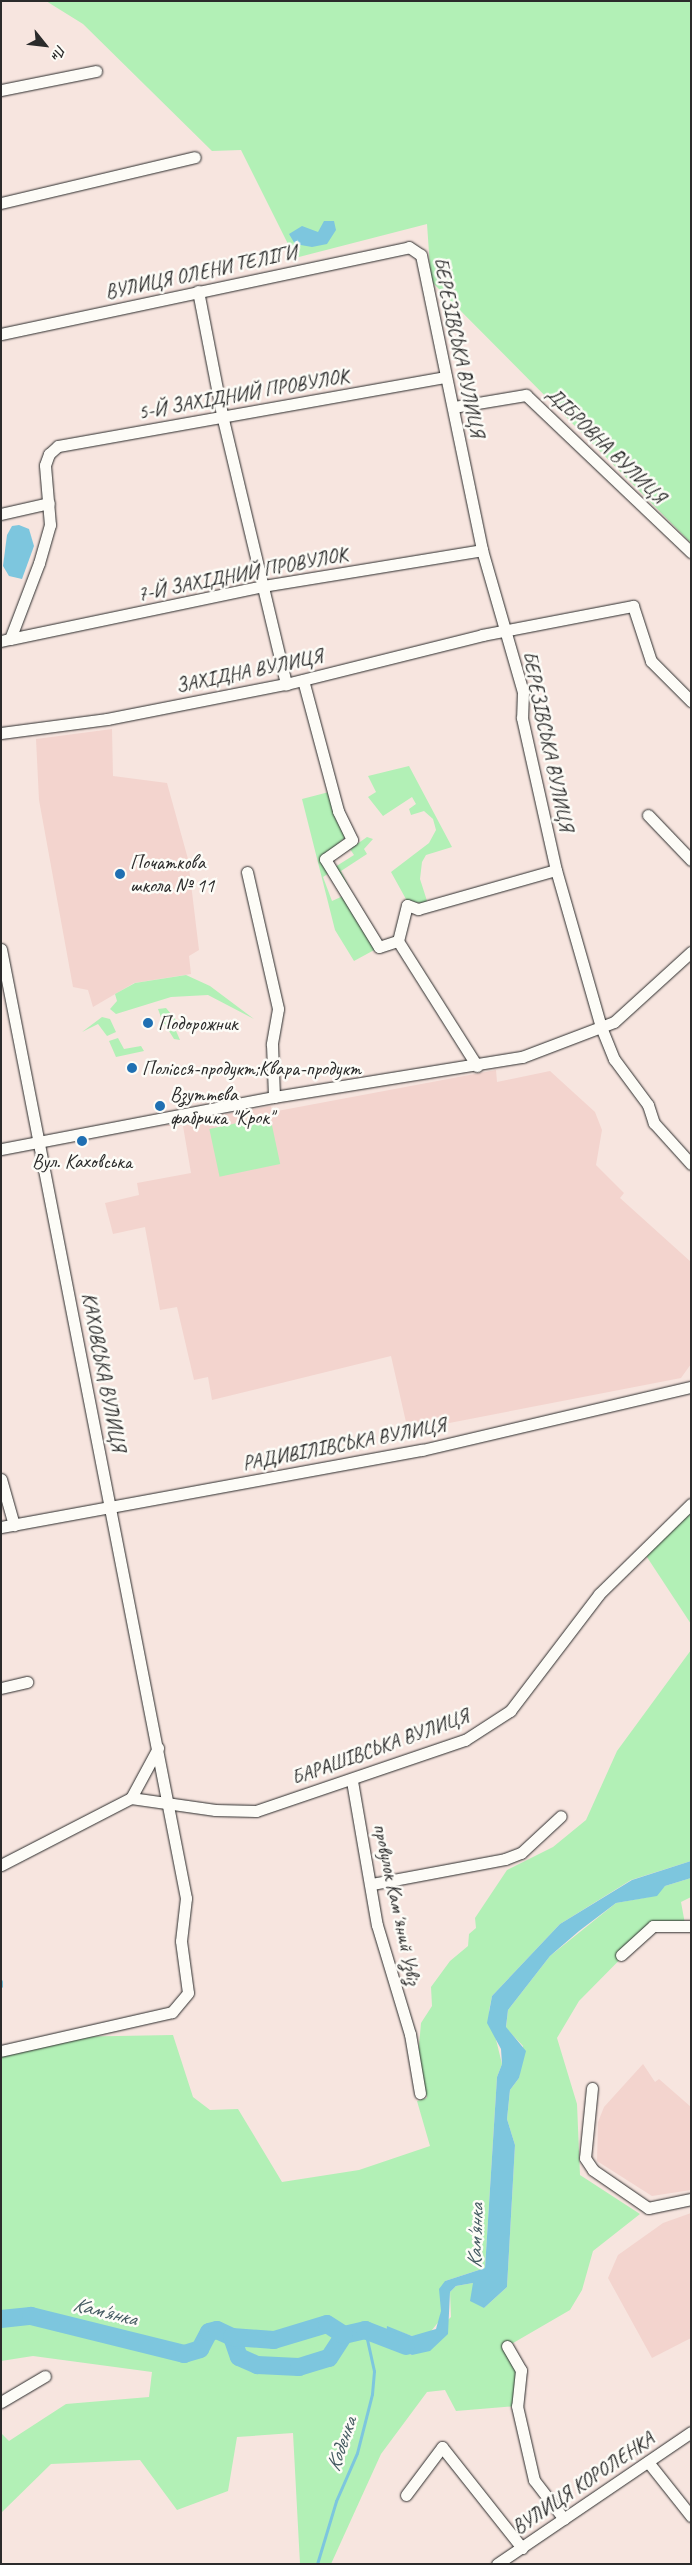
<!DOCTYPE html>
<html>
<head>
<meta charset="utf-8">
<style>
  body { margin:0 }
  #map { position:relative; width:692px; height:2565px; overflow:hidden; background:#f7e5df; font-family:Caveat,sans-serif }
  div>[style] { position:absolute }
  .built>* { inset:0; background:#f3d4ce }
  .green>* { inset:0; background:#b2f0b6; transform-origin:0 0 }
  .water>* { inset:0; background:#7dc6de }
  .stream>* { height:3px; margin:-1.5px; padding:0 1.5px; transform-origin:1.5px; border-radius:1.5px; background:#7dc6de }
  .river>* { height:18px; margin:-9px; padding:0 9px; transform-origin:9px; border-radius:9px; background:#7dc6de }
  .roads { filter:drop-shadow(0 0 1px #2b2b2b) drop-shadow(0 0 1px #2b2b2b) }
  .minor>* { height:11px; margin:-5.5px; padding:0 5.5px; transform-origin:5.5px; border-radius:5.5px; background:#fdfcf7 }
  .dots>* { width:14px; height:14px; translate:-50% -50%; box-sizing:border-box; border:2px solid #fdfcf7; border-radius:50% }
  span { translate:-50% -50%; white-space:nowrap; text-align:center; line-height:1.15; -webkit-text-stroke:5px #fdfcf7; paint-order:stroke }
  .street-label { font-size:20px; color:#2b2b2b }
  .poi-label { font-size:20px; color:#2b2b2b }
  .left { translate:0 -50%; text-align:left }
  .water-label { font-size:21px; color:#445a61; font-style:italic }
  .frame { position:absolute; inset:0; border:2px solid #2b2b2b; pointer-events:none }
  .north { position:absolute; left:20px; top:20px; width:50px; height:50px; -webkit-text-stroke:4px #fdfcf7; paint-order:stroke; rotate:119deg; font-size:14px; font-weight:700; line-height:20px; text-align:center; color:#2b2b2b }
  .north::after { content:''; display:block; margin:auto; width:18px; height:22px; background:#2b2b2b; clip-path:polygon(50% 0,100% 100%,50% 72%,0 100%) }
</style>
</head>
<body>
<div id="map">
  <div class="built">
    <div style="clip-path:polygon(112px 729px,113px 776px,167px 783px,188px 859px,199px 950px,189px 956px,191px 974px,134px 983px,93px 1007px,88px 990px,73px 987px,39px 800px,36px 739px)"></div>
    <div style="clip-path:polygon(496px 1070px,497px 1082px,550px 1071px,595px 1112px,602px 1130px,596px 1165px,624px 1193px,620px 1198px,691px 1262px,691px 1364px,681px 1378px,408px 1431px,391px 1356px,212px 1400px,208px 1377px,194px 1380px,177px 1307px,160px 1310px,145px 1227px,113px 1234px,105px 1203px,139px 1195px,137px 1183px,191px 1173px,183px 1126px,163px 1126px,271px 1106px,272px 1112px)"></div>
    <div style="clip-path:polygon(643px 2064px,655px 2082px,659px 2079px,691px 2107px,691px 2190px,652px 2196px,597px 2161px,598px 2122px,604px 2107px)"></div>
    <div style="clip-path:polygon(691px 2213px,691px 2338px,652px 2358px,608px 2278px,618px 2255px,663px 2223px)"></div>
  </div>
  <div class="green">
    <div style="clip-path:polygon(46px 1px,691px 1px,691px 543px,431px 281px,427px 224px,295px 258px,241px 150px,212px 151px,83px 24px)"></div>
    <div style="clip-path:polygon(409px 766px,452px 847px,426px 855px,422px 862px,420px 879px,428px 904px,407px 901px,391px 872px,429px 843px,436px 830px,433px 819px,424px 811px,411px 815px,409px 809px,416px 804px,412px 797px,383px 816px,368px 797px,376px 792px,368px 776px)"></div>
    <div style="clip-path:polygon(329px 792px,345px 838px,320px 858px,329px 873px,323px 877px,332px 901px,343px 896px,376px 949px,354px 961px,335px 930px,302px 799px)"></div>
    <div style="clip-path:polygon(367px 837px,373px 839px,364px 849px,367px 854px,341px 871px,349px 887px,335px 867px,354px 855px,350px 849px)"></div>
    <div style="clip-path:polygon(186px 975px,210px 986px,254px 1019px,208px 995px,171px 997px,116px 1014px,110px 1009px,117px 1001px,115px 994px,135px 983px)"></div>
    <div style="clip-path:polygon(166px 1008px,177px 1021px,173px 1024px,180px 1040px,174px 1039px,162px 1020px,158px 1009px)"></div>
    <div style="clip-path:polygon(102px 1017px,110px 1019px,116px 1032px,107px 1036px,98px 1024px,82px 1032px)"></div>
    <div style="clip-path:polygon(118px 1038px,124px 1049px,141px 1046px,144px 1051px,116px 1057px,109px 1041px)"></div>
    <div style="left:270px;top:1116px;width:49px;height:62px;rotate:78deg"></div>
    <div style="clip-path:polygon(691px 1504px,691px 1624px,643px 1551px)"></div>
    <div style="clip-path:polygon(691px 1650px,691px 1861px,631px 1880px,560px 1924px,492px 1996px,489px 2011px,502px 2064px,497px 2077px,485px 2268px,445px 2281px,440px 2320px,428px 2335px,412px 2336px,387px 2327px,386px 2344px,412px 2355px,451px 2317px,450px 2292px,456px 2286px,473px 2283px,484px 2308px,507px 2287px,515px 2145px,507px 2119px,510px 2090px,519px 2078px,523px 2046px,506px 2028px,508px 2010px,550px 1956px,616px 1903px,649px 1897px,665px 1886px,691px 1878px,691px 1897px,681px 1902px,685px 1924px,653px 1926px,579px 2001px,557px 2038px,577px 2104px,580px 2175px,640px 2214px,593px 2251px,582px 2290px,570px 2310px,508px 2346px,521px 2370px,517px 2406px,456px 2411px,445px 2390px,427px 2392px,381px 2454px,331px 2564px,300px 2564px,293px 2433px,237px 2437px,228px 2491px,177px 2510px,140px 2460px,51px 2464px,1px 2513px,1px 2433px,9px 2441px,66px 2404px,149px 2397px,152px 2372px,33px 2356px,1px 2361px,1px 2051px,62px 2037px,173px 2035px,193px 2097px,210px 2110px,238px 2109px,282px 2182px,359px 2170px,430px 2146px,417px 2101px,427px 2098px,418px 2057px,421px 2023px,432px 2006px,431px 1987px,450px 1961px,468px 1946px,469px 1934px,476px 1928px,475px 1918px,507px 1870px,553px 1847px,586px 1820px,617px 1751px)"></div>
  </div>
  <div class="water">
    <div style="clip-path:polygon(324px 221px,334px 221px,336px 230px,327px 244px,312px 247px,295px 244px,289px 234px,302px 226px,318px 232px)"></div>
    <div style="clip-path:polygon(19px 525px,29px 529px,34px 546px,22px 579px,9px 576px,3px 566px,7px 535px,12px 526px)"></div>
    <div style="clip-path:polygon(691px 1861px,691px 1878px,665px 1886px,657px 1896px,616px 1903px,579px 1931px,550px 1956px,508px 2010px,506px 2027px,526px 2051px,519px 2078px,510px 2090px,507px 2119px,515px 2145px,507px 2287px,484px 2308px,470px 2301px,473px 2283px,456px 2286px,450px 2292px,448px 2334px,430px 2351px,412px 2355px,385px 2344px,387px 2326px,412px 2336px,436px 2329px,441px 2311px,439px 2289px,445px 2281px,485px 2268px,497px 2077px,502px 2064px,501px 2049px,487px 2023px,492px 1996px,560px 1924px,632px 1880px)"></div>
  </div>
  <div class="stream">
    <div style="left:1px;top:1981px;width:5px;rotate:90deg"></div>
    <div style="left:317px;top:2564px;width:66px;rotate:-73.2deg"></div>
    <div style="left:336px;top:2501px;width:52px;rotate:-66.4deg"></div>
    <div style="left:357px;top:2453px;width:61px;rotate:-75.7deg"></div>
    <div style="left:372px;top:2394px;width:23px;rotate:-85deg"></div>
    <div style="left:374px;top:2371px;width:42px;rotate:-102.4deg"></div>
  </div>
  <div class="river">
    <div style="left:1px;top:2319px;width:30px;rotate:-6deg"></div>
    <div style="left:31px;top:2316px;width:158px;rotate:13.9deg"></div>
    <div style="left:184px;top:2354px;width:17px;rotate:-17deg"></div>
    <div style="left:200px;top:2349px;width:19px;rotate:-62deg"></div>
    <div style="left:209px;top:2332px;width:8px;rotate:-14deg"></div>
    <div style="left:217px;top:2330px;width:17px;rotate:25deg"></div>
    <div style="left:232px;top:2337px;width:21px;rotate:71deg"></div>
    <div style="left:239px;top:2357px;width:20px;rotate:24deg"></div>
    <div style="left:257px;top:2365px;width:42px;rotate:2.7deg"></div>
    <div style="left:299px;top:2367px;width:31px;rotate:-17deg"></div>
    <div style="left:329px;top:2358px;width:27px;rotate:-57deg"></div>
    <div style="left:344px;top:2335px;width:22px;rotate:-13deg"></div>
    <div style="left:365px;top:2330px;width:44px;rotate:21.3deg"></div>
    <div style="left:232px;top:2337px;width:42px;rotate:4.1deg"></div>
    <div style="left:274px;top:2340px;width:55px;rotate:-16.8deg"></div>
    <div style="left:327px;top:2324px;width:20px;rotate:33deg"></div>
  </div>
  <div class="roads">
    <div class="minor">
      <div style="left:1px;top:90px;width:97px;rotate:-11.3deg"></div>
      <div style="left:1px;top:203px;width:199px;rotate:-13.3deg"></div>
      <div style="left:198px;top:291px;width:126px;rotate:79deg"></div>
      <div style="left:222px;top:415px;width:277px;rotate:76.6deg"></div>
      <div style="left:1px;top:334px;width:417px;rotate:-12deg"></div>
      <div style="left:409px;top:247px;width:14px;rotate:34deg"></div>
      <div style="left:421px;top:255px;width:301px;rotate:78.3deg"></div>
      <div style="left:482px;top:550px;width:148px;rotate:73.9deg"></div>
      <div style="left:523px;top:692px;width:26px;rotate:92deg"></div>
      <div style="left:522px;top:718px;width:156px;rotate:77.4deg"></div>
      <div style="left:556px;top:870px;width:163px;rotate:74deg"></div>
      <div style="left:601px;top:1027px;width:35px;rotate:68deg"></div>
      <div style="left:614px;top:1059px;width:57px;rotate:53.5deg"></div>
      <div style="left:648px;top:1105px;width:19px;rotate:72deg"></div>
      <div style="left:654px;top:1123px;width:55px;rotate:47.9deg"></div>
      <div style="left:454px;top:407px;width:73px;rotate:-9.5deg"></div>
      <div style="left:526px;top:395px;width:228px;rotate:43.6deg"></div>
      <div style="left:1px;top:514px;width:49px;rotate:-12.9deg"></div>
      <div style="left:10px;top:639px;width:258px;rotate:-11.8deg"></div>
      <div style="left:263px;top:586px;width:222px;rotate:-9.3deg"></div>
      <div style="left:1px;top:641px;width:9px;rotate:-13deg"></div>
      <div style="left:10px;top:639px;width:81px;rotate:-69.1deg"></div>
      <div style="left:39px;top:563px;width:40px;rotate:-74deg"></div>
      <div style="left:50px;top:525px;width:60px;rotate:-94.8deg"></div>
      <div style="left:45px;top:465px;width:12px;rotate:-70deg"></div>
      <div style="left:49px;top:454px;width:12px;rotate:-42deg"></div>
      <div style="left:58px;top:446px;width:394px;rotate:-10.1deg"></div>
      <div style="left:303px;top:680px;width:136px;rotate:75deg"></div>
      <div style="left:338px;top:811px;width:32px;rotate:64deg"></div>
      <div style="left:352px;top:840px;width:33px;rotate:145deg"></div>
      <div style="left:325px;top:859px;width:103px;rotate:58.5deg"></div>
      <div style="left:379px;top:947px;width:20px;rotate:-18deg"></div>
      <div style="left:398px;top:941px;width:37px;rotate:-76deg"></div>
      <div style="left:407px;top:905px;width:12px;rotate:20deg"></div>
      <div style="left:418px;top:909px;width:143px;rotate:-15.8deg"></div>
      <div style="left:1px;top:733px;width:107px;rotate:-7.5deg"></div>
      <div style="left:107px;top:719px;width:182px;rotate:-11.1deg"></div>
      <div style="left:286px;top:684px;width:202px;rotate:-14deg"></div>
      <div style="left:482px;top:635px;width:154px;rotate:-10.9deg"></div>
      <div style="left:633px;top:606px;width:58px;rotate:71.9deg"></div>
      <div style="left:651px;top:661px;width:57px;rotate:45deg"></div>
      <div style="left:648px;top:815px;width:62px;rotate:46.3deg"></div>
      <div style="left:247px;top:872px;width:140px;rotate:77.2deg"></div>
      <div style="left:278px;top:1009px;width:36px;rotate:100deg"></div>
      <div style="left:272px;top:1044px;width:53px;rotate:87.8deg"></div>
      <div style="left:398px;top:941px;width:148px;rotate:57.7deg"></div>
      <div style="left:1px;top:949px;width:967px;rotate:78.97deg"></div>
      <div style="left:186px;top:1898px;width:43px;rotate:96.6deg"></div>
      <div style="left:181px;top:1941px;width:52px;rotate:82.3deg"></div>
      <div style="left:188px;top:1993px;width:25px;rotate:130deg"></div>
      <div style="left:172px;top:2012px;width:175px;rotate:167.2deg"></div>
      <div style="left:1px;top:1149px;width:278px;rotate:-10.8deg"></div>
      <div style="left:274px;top:1097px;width:251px;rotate:-9.2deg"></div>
      <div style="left:522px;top:1057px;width:98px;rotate:-20.8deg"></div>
      <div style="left:614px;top:1022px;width:104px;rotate:-42.3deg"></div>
      <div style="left:1px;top:1479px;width:48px;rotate:74.2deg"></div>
      <div style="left:1px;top:1527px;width:428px;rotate:-10.4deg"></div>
      <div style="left:422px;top:1450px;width:276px;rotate:-13.2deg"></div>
      <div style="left:1px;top:1688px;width:27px;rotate:-13deg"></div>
      <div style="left:352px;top:1781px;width:146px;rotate:80.2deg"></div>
      <div style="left:377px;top:1925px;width:114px;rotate:73.2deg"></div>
      <div style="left:410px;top:2034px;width:60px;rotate:80.4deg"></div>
      <div style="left:131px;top:1798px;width:57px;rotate:-61.6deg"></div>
      <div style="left:1px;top:1865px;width:146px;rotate:-27.3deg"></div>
      <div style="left:131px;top:1798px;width:85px;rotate:8.1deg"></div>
      <div style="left:215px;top:1810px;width:41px;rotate:1.4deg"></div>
      <div style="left:256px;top:1811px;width:221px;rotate:-18.8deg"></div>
      <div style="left:465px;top:1740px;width:54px;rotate:-32.8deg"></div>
      <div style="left:510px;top:1711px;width:147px;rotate:-52.7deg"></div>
      <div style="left:599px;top:1594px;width:129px;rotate:-44.4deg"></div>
      <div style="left:372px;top:1884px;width:135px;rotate:-10.6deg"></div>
      <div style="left:505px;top:1859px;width:17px;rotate:-21deg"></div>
      <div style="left:521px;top:1853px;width:54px;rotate:-42.8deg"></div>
      <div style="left:621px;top:1955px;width:43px;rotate:-42.2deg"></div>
      <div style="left:653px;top:1926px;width:38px"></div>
      <div style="left:592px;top:2088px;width:70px;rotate:95.7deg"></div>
      <div style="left:585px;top:2158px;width:14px;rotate:56deg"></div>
      <div style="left:593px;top:2170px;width:67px;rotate:34.6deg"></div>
      <div style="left:648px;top:2208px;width:44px;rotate:-11.8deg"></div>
      <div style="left:507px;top:2346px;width:28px;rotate:60deg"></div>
      <div style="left:521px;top:2370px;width:36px;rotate:96deg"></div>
      <div style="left:517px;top:2406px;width:76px;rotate:77.1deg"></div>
      <div style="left:534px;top:2480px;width:49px;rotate:52.4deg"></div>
      <div style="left:1px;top:2402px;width:51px;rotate:-30.6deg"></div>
      <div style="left:648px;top:2462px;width:69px;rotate:51.5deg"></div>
      <div style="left:406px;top:2495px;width:60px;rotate:-53.1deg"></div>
      <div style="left:442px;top:2447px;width:129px;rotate:51.6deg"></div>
      <div style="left:497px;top:2564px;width:235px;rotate:-34.2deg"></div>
    </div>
  </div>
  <div class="dots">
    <div style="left:120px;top:874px;background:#1f6fb2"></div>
    <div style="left:148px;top:1023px;background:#1f6fb2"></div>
    <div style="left:132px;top:1068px;background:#1f6fb2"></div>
    <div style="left:160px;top:1106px;background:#1f6fb2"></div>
    <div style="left:82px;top:1141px;background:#1f6fb2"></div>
  </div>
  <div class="street-label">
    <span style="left:201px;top:272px;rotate:-12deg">ВУЛИЦЯ ОЛЕНИ ТЕЛІГИ</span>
    <span style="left:459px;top:347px;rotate:78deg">БЕРЕЗІВСЬКА ВУЛИЦЯ</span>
    <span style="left:243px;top:394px;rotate:-10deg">5-Й ЗАХІДНИЙ ПРОВУЛОК</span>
    <span style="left:606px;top:445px;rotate:44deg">ДІБРОВНА ВУЛИЦЯ</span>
    <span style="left:242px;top:574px;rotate:-11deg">7-Й ЗАХІДНИЙ ПРОВУЛОК</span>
    <span style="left:249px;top:671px;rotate:-12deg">ЗАХІДНА ВУЛИЦЯ</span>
    <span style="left:548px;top:741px;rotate:78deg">БЕРЕЗІВСЬКА ВУЛИЦЯ</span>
    <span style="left:104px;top:1372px;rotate:79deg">КАХОВСЬКА ВУЛИЦЯ</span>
    <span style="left:344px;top:1444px;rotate:-11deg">РАДИВІЛІВСЬКА ВУЛИЦЯ</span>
    <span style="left:380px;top:1747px;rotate:-20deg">БАРАШІВСЬКА ВУЛИЦЯ</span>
    <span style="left:397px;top:1904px;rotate:78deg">провулок Камʼяний Узвіз</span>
    <span style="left:583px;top:2483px;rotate:-34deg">ВУЛИЦЯ КОРОЛЕНКА</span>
  </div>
  <div class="poi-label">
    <span class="left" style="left:130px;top:874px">Початкова<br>школа № 11</span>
    <span class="left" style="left:158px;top:1023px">Подорожник</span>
    <span class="left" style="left:142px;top:1068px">Полісся-продукт;Квара-продукт</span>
    <span class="left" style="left:170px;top:1106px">Взуттєва<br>фабрика "Крок"</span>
    <span style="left:82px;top:1161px">Вул. Каховська</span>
  </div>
  <div class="water-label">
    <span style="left:475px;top:2236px;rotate:-88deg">Кам'янка</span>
    <span style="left:105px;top:2311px;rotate:14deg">Кам'янка</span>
    <span style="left:341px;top:2444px;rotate:-71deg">Коденка</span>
  </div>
  <div class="frame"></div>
  <div class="north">Пн</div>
</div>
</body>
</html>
